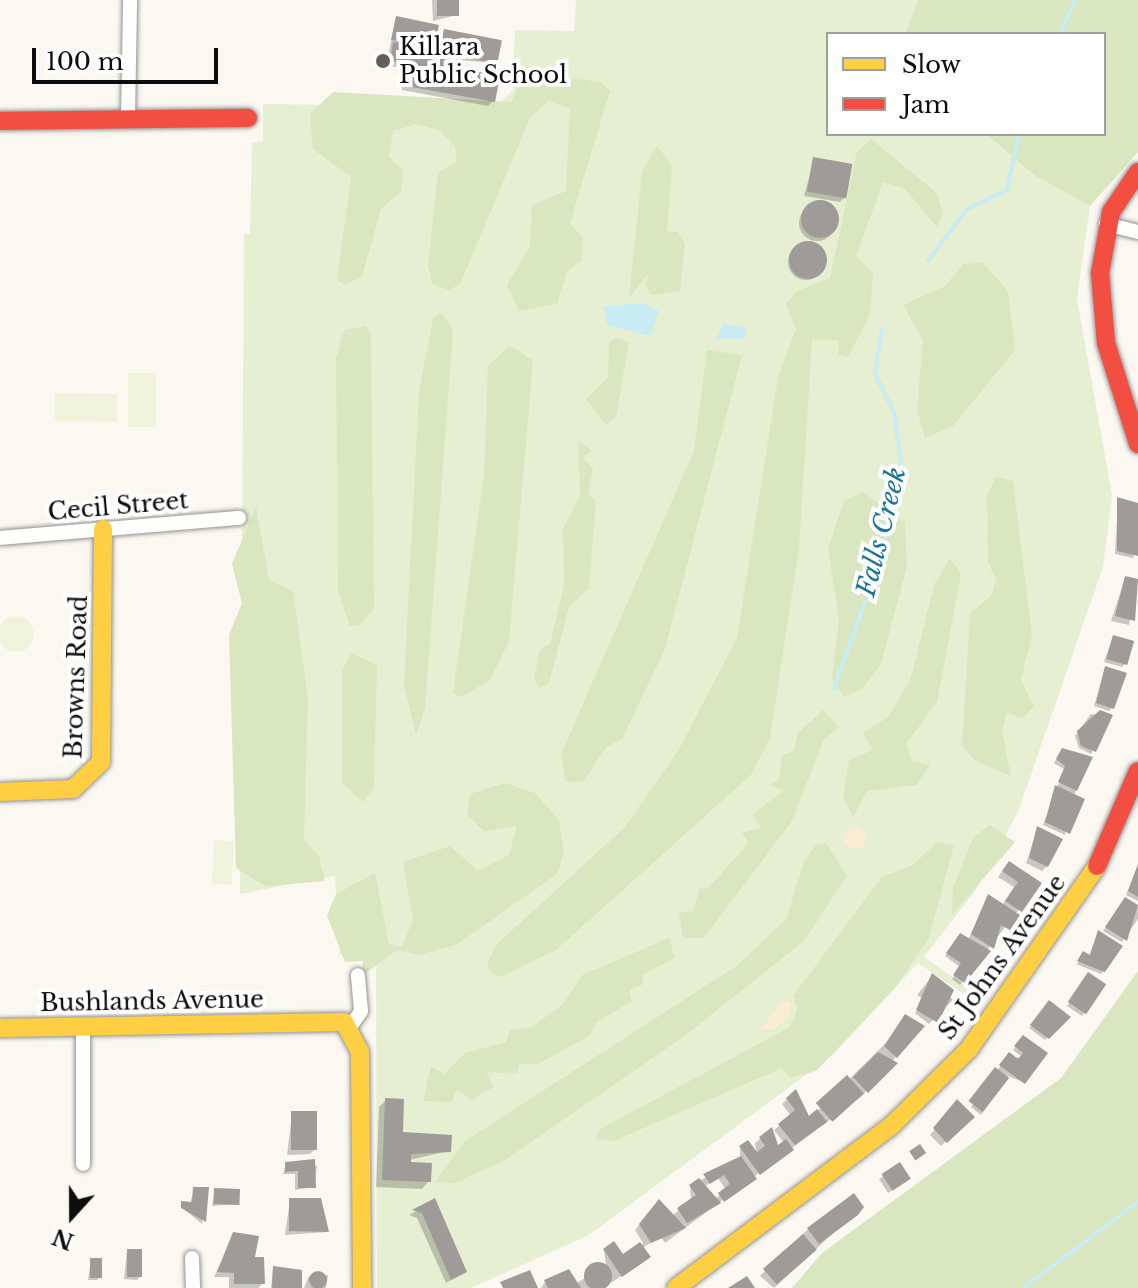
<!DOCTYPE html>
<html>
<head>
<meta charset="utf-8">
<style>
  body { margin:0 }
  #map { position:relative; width:1138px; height:1288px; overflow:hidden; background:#fbf8f2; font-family:"Libre Baskerville",serif }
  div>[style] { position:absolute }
  .green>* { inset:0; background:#e7efd2 }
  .forest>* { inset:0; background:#d9e6c0 }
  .sand>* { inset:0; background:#faedd4 }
  .round { border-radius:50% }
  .pitch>* { inset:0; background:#f0f3dc; transform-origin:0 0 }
  .water>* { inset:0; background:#c9ebf4 }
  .shadow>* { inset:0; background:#0003 }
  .stream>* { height:4px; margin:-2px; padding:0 2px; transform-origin:2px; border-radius:2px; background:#c9ebf4 }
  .building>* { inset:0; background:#9e9b98; transform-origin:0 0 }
  .roads { filter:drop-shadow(0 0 2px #949390) drop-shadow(0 0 2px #949390) }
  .street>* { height:14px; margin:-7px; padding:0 7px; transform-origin:7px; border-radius:7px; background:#fefefd }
  .slow>* { height:18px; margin:-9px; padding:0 9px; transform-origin:9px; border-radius:9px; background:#ffcf43 }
  .jam>* { height:18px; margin:-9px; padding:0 9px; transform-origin:9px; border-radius:9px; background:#f24e42 }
  .dots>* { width:22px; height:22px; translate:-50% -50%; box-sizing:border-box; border:4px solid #fff; border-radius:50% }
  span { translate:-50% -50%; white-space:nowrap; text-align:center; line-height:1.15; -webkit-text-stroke:8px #fff; paint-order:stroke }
  .poi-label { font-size:24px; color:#0d0d0d }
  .left { translate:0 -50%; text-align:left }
  .street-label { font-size:24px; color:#0d0d0d }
  .water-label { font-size:26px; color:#19739c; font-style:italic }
  .legend { position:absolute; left:826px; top:32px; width:280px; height:104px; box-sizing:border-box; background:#fff; border:2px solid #9e9e9e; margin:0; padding:10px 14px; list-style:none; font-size:24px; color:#0d0d0d }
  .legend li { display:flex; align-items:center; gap:16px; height:40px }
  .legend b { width:40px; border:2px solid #9e9e9e }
  .north { position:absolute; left:32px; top:1176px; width:80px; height:80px; -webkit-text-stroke:6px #fff; paint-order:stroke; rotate:201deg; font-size:22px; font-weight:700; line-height:32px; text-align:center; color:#0d0d0d }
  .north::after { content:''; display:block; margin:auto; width:28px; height:36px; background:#0d0d0d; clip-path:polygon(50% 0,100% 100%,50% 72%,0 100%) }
  .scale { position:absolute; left:32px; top:48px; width:186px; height:36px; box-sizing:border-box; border:4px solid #0d0d0d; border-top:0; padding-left:10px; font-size:24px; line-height:28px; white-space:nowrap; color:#0d0d0d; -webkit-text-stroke:6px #fff; paint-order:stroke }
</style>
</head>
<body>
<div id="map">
  <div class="green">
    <div style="clip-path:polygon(576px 0,918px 0,905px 34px,828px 34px,828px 134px,986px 134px,1034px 175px,1090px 206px,1077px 299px,1112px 495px,1103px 567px,1018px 812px,975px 891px,924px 957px,981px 997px,977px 1003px,918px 963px,834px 1054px,589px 1235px,471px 1288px,377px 1288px,376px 946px,340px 955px,335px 876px,240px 894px,244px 234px,250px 234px,252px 143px,263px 141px,263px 104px,496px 107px,513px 90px,515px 30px,574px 31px)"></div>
  </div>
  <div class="forest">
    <div style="clip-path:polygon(918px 0,1138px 0,1138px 152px,1090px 206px,1034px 175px,986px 134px,1104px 134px,1104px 34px,905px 34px)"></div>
    <div style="clip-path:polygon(525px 72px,601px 82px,610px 91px,570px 223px,583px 238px,582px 260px,567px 271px,557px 304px,519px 311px,507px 285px,530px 246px,532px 205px,566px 191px,570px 108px,548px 101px,530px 118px,460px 284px,449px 290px,432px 284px,428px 265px,438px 172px,457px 162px,455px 146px,439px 130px,416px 124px,393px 131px,389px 157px,403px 170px,402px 190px,381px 209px,362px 277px,344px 285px,337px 279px,351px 177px,313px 149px,310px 114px,333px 92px,511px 102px)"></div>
    <div style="clip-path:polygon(871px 139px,937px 193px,943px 214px,937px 227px,905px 189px,883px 182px,856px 256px,873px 273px,870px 314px,848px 357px,838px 355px,839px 341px,812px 339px,799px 548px,770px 738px,751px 775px,556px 950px,501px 977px,491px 973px,487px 963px,497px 944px,625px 827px,678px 751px,737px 638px,778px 377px,796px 329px,786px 304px,797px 291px,830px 278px,857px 152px)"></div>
    <div style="clip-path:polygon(657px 146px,672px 165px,667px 231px,678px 232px,685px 244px,680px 291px,652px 295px,645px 285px,649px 273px,629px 298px,642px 172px)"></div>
    <div style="clip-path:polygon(982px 262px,1008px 291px,1015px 350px,953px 426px,925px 438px,917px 410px,923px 340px,903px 305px,945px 286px,963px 264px)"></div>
    <div style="clip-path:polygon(442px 313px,453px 331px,425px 708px,416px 735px,404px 685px,419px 391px,433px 318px)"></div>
    <div style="clip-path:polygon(365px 326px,371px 334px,374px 609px,360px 625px,350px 626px,338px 591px,336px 358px,344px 330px)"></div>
    <div style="clip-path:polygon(616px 338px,629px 342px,616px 416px,606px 425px,586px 399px,608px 377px,609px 342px)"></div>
    <div style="clip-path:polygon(510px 345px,533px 361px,509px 641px,490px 680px,461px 697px,453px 693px,484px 474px,488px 366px)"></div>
    <div style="clip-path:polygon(707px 350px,742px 355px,665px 649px,622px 739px,606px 747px,584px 781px,566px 782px,561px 754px,694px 451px)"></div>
    <div style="clip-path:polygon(578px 440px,592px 451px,582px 458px,593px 468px,588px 494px,596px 501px,589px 588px,569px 607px,549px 683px,540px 688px,534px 679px,540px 649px,550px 644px,564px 585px,563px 529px,580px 496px)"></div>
    <div style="clip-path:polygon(996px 476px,1013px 481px,1032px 635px,1021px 680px,1034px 707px,1022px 718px,1007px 712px,1002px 731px,1011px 776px,974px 760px,962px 745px,970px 613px,991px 596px,996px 579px,988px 562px,987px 496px)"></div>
    <div style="clip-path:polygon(863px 492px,905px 522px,907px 566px,881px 664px,862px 689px,844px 697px,832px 678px,839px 619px,828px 549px,844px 501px)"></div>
    <div style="clip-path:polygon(256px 506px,269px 580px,293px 591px,308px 698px,304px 840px,319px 856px,325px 881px,265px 886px,236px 868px,229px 635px,242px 603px,232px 564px)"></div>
    <div style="clip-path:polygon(950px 558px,961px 574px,937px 702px,906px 744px,912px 761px,930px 765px,916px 785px,867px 791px,853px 817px,843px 798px,849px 760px,873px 750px,863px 733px,888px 717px,910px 681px,934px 585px)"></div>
    <div style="clip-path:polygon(351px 653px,377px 665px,374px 787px,363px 802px,342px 783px,342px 671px)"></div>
    <div style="clip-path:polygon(823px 710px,839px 727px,824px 739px,792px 821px,704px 938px,683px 938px,679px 913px,693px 911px,700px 888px,707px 889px,749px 843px,742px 833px,761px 828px,753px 814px,784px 790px,770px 786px,779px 779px,782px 755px,794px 751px,798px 733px)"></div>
    <div style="clip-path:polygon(505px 783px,535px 793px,559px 820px,564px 852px,558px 873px,456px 945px,418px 955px,397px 950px,362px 976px,363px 961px,345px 962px,327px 915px,336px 894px,375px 873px,389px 944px,402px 947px,413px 919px,403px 862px,450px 846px,478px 871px,509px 855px,517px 826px,484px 831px,467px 815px,470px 794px)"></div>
    <div style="clip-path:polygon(990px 825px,1015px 842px,952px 915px,953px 888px,973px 838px)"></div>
    <div style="clip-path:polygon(937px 842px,954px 845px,929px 938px,895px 988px,816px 1071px,790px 1078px,782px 1068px,614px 1141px,596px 1139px,600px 1129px,790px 1027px,797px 1010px,793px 996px,882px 877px,913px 865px)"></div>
    <div style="clip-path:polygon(826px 843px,847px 876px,804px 941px,683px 1037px,505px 1160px,455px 1183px,435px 1182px,465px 1141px,738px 965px,786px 919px,804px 862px,816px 844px)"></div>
    <div style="clip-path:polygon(669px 938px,675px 958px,644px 974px,642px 985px,629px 990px,632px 1001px,597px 1022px,589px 1036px,538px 1064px,520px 1064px,517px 1073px,487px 1072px,493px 1087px,472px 1100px,456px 1090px,452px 1102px,423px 1101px,431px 1066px,444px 1074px,465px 1053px,506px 1042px,510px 1030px,532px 1027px,563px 1004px,582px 975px)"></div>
    <div style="clip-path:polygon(1138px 971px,1138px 1288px,792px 1288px,822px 1253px,1061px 1078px)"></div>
  </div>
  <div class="sand">
    <div class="round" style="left:844px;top:827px;width:22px;height:22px"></div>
    <div style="clip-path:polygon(782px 1001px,791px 1002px,790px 1015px,775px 1029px,761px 1029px)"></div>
  </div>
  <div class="pitch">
    <div style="left:128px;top:373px;width:28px;height:54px"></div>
    <div style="left:55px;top:393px;width:62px;height:28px;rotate:1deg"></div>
    <div class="round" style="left:-2px;top:616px;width:36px;height:36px"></div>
    <div style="left:214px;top:840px;width:20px;height:44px;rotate:3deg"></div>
  </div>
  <div class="water">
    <div style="clip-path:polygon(643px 303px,659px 311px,650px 336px,607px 325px,604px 306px)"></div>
    <div style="clip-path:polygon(723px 324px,746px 327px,745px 339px,716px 339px)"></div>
  </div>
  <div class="shadow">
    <div style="clip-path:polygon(432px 0,457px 0,457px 15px,433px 21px)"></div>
    <div style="clip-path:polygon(396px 18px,431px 55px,444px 31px,496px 63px,443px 59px,442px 67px,493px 101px,488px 106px,402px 90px,399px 68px,386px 65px)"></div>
    <div style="clip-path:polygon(814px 159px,845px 197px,840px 202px,804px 196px)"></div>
    <div class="round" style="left:799px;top:205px;width:36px;height:36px"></div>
    <div class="round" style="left:788px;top:244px;width:36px;height:36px"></div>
    <div style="clip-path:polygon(1118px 499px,1138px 540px,1133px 558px,1115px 554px)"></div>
    <div style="clip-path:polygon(1125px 578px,1138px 581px,1129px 625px,1111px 621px)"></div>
    <div style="clip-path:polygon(1113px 637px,1125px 664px,1122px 667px,1104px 662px)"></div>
    <div style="clip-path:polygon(1105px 668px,1112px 708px,1109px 711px,1094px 706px)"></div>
    <div style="clip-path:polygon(1091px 714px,1110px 717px,1091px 754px,1079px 748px,1075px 736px)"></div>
    <div style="clip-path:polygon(1062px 751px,1076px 789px,1065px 835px,1043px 825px,1064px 769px,1054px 763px)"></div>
    <div style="clip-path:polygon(1038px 828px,1047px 866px,1042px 871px,1026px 863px)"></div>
    <div style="clip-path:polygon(1138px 865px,1138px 901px,1126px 895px)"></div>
    <div style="clip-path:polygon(1004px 869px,1039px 884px,960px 985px,952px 979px,960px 967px,945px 956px,957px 938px,968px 940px,988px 896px,1002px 905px,1014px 887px,998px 877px)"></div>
    <div style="clip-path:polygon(1126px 900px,1138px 907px,1138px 919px,1122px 942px,1103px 931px)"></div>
    <div style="clip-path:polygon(1098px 933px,1104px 971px,1101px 974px,1076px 964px,1089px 956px)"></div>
    <div style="clip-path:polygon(932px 976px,953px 1000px,929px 1024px,915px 1013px,925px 1000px,917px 995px)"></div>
    <div style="clip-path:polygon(1085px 977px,1103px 985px,1082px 1016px,1067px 1006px)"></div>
    <div style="clip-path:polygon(1046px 1005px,1068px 1017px,1045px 1040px,1029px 1028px)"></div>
    <div style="clip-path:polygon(evenodd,909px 1020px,922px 1027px,862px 1096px,665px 1243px,661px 1237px,642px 1248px,643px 1262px,603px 1288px,541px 1288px,545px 1282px,575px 1284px,606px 1265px,604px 1250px,622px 1257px,643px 1243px,635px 1230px,654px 1207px,672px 1216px,691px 1200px,690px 1186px,740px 1159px,740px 1148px,757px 1155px,755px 1143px,771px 1130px,777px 1148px,784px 1143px,774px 1130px,791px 1116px,782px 1104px,787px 1099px,796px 1092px,809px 1119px,909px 1020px,718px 1178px,726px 1190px,715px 1199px,704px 1187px,718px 1178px)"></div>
    <div style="clip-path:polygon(1023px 1037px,1023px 1082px,1008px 1076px,981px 1115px,971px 1107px,1006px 1058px,1022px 1057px,1013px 1050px)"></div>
    <div style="clip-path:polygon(386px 1100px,401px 1134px,449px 1151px,409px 1160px,429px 1181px,422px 1189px,376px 1187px,379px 1107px)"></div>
    <div style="clip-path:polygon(953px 1107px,972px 1117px,941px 1146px,930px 1135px)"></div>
    <div style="clip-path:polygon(292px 1114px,315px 1149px,310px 1154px,287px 1155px)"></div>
    <div style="clip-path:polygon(286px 1164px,317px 1166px,314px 1187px,295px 1190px,295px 1174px,283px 1174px)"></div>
    <div style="clip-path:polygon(900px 1165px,906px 1181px,888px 1193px,879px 1179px)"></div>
    <div style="clip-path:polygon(194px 1189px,207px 1189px,202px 1224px,180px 1206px,190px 1204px)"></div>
    <div style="clip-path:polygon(215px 1190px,237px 1204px,212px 1206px)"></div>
    <div style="clip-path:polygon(290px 1200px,327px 1232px,285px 1235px)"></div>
    <div style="clip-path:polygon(434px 1201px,465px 1272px,446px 1283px,417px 1218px,409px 1215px)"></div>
    <div style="clip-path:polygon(856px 1212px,774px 1288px,760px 1276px,808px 1229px)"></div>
    <div style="clip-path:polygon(234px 1234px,253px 1259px,263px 1283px,258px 1288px,229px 1288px,229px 1277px,214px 1277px)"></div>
    <div style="clip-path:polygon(127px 1251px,140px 1277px,137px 1280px,124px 1279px)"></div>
    <div style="clip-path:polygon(91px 1260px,100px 1277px,97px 1280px,88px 1280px)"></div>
    <div style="clip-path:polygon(273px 1268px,298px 1288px,271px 1288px)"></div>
    <div style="clip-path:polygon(328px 1275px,326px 1288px,304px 1288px,309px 1276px)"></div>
  </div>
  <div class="stream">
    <div style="left:1060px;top:34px;width:37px;rotate:-66deg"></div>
    <div style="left:928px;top:261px;width:65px;rotate:-53.1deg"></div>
    <div style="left:967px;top:209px;width:44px;rotate:-25.4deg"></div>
    <div style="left:1007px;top:190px;width:57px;rotate:-77.9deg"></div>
    <div style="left:834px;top:689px;width:128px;rotate:-70.4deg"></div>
    <div style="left:877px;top:568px;width:108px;rotate:-77.1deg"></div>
    <div style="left:901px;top:463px;width:51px;rotate:-97.8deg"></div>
    <div style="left:894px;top:412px;width:42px;rotate:-116.6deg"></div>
    <div style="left:875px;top:374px;width:46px;rotate:-81.2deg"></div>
    <div style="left:1023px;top:1288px;width:144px;rotate:-36.8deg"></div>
  </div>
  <div class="building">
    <div style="left:437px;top:0;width:22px;height:16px"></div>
    <div style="clip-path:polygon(396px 16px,439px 25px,433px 54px,446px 56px,444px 65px,500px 76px,495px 102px,406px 86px,403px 63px,390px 61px,393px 42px,410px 44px,391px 40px)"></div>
    <div style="left:444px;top:29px;width:59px;height:24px;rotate:11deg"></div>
    <div style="left:813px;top:157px;width:40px;height:35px;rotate:10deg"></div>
    <div class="round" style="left:801px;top:200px;width:38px;height:38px"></div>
    <div class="round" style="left:789px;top:241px;width:38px;height:38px"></div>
    <div style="clip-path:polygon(1117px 497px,1138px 503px,1138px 556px,1117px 551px)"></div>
    <div style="clip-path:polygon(1125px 576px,1138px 579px,1135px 621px,1115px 616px)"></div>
    <div style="left:1113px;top:635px;width:22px;height:25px;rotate:16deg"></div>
    <div style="clip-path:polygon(1105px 666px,1127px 673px,1114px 709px,1096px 703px)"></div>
    <div style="clip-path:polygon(1100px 710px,1113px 715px,1096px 752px,1081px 746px,1077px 731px)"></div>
    <div style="clip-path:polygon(1062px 748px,1093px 757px,1077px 791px,1058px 782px,1065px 766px,1056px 759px)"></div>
    <div style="clip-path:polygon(1055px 785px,1085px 799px,1070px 834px,1045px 822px)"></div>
    <div style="clip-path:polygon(1037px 826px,1063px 839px,1048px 867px,1029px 858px)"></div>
    <div style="clip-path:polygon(1009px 861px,1042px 883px,1022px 912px,1005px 901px,1018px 882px,1002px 871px)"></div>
    <div style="clip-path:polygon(1138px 864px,1138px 897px,1128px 891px)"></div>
    <div style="clip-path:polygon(988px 894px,1020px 915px,1010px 930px,1001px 925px,994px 949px,971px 934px)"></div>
    <div style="clip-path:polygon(1125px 897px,1138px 905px,1127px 941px,1105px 927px)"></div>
    <div style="clip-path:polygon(1098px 930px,1123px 946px,1105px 972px,1077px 961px,1083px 951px,1090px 955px)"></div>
    <div style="clip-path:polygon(960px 933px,991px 951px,965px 983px,953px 975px,961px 963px,946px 953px)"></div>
    <div style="left:1088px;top:972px;width:22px;height:36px;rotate:34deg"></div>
    <div style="clip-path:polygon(932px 973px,954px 990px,938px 1023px,916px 1010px)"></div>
    <div style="clip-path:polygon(1049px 1000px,1071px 1017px,1049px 1039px,1030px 1025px)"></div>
    <div style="clip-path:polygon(905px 1014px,925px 1026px,897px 1058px,884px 1046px)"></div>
    <div style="clip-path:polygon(1023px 1035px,1048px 1053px,1025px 1084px,999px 1065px,1009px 1052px,1018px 1059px,1023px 1053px,1014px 1046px)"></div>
    <div style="clip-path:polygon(878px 1052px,898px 1063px,868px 1093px,853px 1077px)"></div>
    <div style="left:995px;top:1067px;width:18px;height:43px;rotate:38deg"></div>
    <div style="left:847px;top:1075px;width:25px;height:42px;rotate:48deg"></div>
    <div style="clip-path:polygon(796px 1089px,809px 1116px,817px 1109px,827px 1122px,795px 1145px,778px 1124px,795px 1110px,786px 1098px)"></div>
    <div style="clip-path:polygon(385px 1098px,404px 1099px,403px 1132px,452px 1135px,451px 1152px,411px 1154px,411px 1162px,432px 1163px,431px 1182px,382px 1180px)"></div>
    <div style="clip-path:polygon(957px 1099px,975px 1117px,947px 1143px,933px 1128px)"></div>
    <div style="left:317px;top:1111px;width:39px;height:26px;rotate:90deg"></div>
    <div style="clip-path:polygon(772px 1127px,778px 1145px,786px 1139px,794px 1150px,760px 1175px,739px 1146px,748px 1140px,757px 1152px,765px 1146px,759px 1137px)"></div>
    <div style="left:920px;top:1144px;width:11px;height:13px;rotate:56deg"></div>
    <div style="clip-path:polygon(741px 1156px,757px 1179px,724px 1202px,718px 1193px,730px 1184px,724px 1175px,710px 1184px,703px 1174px)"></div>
    <div style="clip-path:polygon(315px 1159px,316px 1188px,298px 1188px,298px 1171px,285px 1172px,285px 1162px)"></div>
    <div style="left:900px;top:1162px;width:20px;height:22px;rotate:57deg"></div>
    <div style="clip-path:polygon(699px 1178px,721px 1203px,687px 1223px,677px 1208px,696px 1195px,689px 1185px)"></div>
    <div style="clip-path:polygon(193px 1187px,209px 1187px,206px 1222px,181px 1208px,181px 1201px,192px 1202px)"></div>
    <div style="left:214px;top:1188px;width:26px;height:16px;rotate:2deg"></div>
    <div style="clip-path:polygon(854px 1193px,864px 1207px,858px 1215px,819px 1244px,807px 1228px)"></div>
    <div style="clip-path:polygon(289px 1198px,321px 1198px,329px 1232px,289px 1231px)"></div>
    <div style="clip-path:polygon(435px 1198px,467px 1272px,451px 1280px,422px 1213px,412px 1210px)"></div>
    <div style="clip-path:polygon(659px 1199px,686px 1228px,651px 1243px,639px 1224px)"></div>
    <div style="clip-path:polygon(233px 1232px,259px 1236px,255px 1257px,264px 1257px,265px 1284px,234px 1284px,234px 1273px,217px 1272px)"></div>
    <div style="left:803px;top:1234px;width:21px;height:53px;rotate:49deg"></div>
    <div style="clip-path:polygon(614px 1241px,623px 1254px,640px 1242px,651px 1257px,622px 1277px,603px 1249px)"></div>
    <div style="left:127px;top:1249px;width:15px;height:28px"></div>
    <div style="left:90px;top:1258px;width:12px;height:20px"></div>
    <div class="round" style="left:584px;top:1262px;width:28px;height:28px"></div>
    <div style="clip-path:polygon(273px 1266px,302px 1270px,302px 1288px,272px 1288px)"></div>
    <div style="clip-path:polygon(569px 1269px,581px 1288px,548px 1288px,544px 1280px)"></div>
    <div style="clip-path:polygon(530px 1270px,538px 1288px,503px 1288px,500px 1282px)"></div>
    <div class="round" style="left:309px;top:1271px;width:18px;height:18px"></div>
    <div style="clip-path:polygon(747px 1276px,755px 1288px,728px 1288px)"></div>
  </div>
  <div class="roads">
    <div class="street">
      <div style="left:128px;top:119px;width:119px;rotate:-89deg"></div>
      <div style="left:1106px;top:224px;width:33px;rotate:14deg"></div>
      <div style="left:0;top:538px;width:240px;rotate:-4.8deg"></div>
      <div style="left:350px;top:1027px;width:19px;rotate:-55deg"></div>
      <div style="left:361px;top:1011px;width:36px;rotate:-95deg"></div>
      <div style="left:83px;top:1164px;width:138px;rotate:-90deg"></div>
      <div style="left:192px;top:1258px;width:30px;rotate:88deg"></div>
    </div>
    <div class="slow">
      <div style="left:0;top:792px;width:73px;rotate:-2.4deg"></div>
      <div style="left:73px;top:789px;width:39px;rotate:-44deg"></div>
      <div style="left:101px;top:762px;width:233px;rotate:-89.5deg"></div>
      <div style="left:0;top:1028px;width:344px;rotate:-1deg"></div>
      <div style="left:344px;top:1022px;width:34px;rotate:62deg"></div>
      <div style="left:360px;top:1052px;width:236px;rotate:89.5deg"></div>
      <div style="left:676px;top:1288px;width:271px;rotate:-37deg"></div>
      <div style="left:892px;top:1125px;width:108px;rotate:-44.6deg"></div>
      <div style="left:969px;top:1049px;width:223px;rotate:-55deg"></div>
    </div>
    <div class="jam">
      <div style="left:0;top:121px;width:248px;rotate:-0.7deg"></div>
      <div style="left:1138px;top:172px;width:48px;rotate:124deg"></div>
      <div style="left:1111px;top:212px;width:62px;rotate:100.2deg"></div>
      <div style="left:1100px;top:273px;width:70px;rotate:85.1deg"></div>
      <div style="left:1106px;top:343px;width:106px;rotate:72.4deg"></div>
      <div style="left:1097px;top:866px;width:103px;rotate:-66.7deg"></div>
    </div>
  </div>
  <div class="dots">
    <div style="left:383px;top:61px;background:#605f5d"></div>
  </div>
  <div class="poi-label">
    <span class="left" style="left:399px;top:61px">Killara<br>Public School</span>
  </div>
  <div class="street-label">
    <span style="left:118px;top:506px;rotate:-5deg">Cecil Street</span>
    <span style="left:76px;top:677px;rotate:-88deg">Browns Road</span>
    <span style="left:1002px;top:957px;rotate:-54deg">St Johns Avenue</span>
    <span style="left:152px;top:1001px;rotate:-1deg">Bushlands Avenue</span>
  </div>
  <div class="water-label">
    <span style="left:882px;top:532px;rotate:-76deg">Falls Creek</span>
  </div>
  <ul class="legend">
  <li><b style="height:10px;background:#ffcf43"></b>Slow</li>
  <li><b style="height:10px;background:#f24e42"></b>Jam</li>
  </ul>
  <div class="north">N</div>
  <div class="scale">100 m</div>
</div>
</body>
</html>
